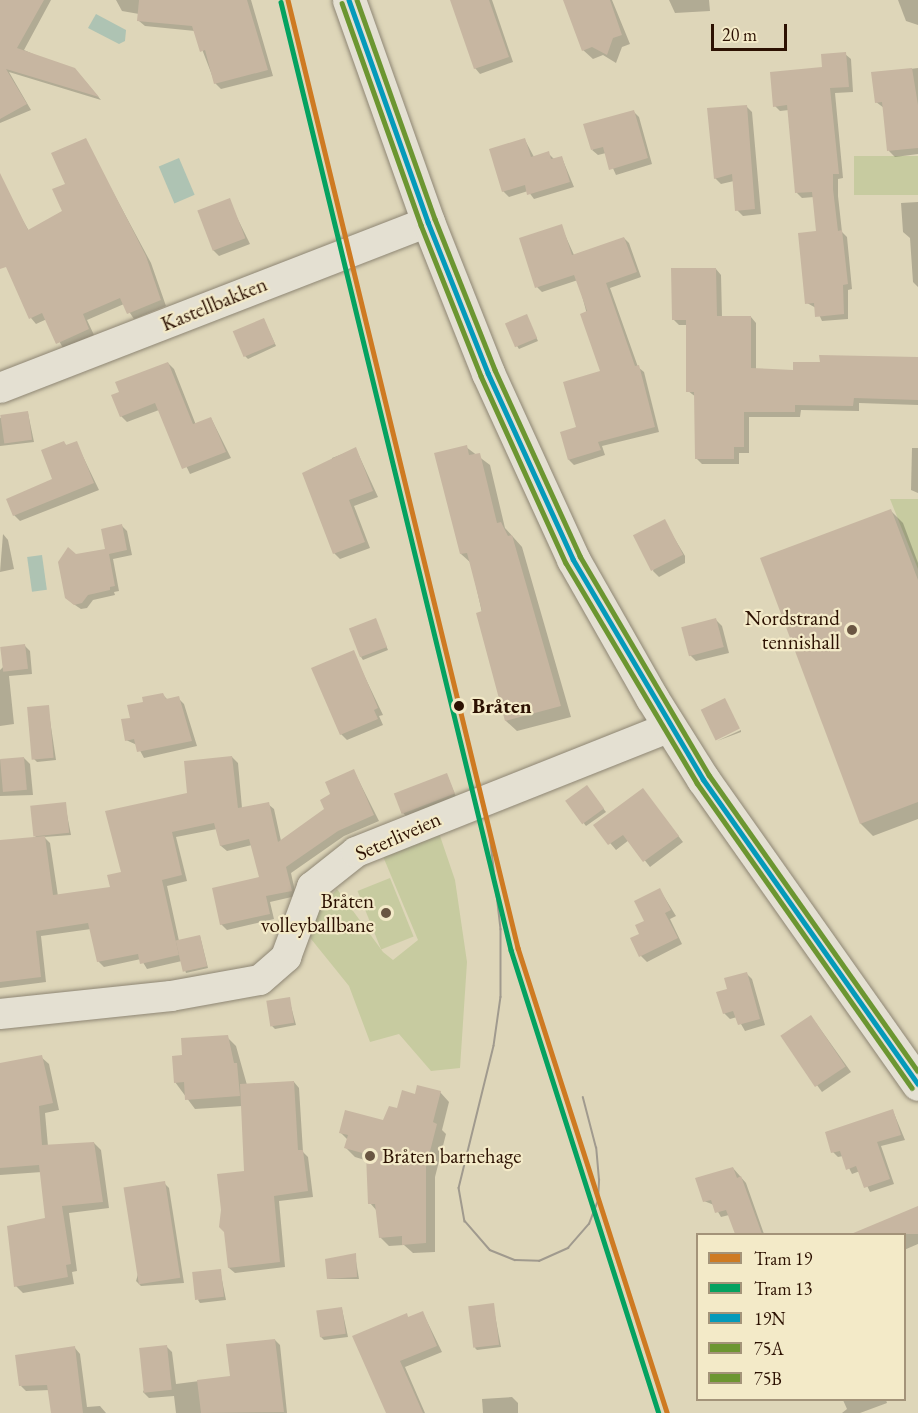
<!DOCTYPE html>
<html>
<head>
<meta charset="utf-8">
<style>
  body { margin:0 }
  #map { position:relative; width:918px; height:1413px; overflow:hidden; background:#ded6b9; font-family:"EB Garamond",serif }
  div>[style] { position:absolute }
  .green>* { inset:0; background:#c7cba0; transform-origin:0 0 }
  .water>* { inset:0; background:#aec3b3; transform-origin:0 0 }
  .shadow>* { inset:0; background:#0003 }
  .building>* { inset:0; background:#c7b6a1; transform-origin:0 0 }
  .roads { filter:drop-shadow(0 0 2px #8e8674) drop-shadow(0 0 2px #8e8674) }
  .minor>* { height:30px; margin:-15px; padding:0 15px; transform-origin:15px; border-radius:15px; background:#e4e0d2 }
  .secondary>* { height:33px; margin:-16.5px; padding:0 16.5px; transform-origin:16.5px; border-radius:16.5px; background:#e4e0d2 }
  .tram>* { height:1.5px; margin:-0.75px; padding:0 0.75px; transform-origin:0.75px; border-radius:0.75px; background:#a09a8e }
  .bus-1>* { height:4.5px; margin:-2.25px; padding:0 2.25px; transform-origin:2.25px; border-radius:2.25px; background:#049aba }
  .bus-2>* { height:4.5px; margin:-2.25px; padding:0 2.25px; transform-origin:2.25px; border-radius:2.25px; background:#6c9631 }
  .bus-3>* { height:4.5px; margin:-2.25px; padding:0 2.25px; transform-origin:2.25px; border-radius:2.25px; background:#6c9631 }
  .tram-1>* { height:4.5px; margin:-2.25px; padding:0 2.25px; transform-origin:2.25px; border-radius:2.25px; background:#ce7a22 }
  .tram-2>* { height:4.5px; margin:-2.25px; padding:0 2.25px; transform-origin:2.25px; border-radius:2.25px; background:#04a260 }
  .dots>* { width:16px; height:16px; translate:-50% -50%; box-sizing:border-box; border:3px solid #f3eac8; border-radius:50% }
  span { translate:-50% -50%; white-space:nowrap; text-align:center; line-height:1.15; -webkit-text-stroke:4.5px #f3eac8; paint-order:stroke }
  .street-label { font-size:21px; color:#2c1102 }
  .poi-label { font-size:21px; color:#2c1102 }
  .right { translate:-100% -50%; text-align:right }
  .left { translate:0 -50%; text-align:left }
  .stop-label { font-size:21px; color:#2c1102; font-weight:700 }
  .legend { position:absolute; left:696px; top:1233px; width:210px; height:168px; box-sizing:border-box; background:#f3eac8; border:2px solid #a39379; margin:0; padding:8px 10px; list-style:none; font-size:18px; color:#2c1102 }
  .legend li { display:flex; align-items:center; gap:12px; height:30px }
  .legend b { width:30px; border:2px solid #a39379 }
  .scale { position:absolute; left:711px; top:24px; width:76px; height:27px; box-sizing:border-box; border:3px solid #2c1102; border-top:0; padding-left:8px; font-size:18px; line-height:21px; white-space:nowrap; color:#2c1102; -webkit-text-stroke:4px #f3eac8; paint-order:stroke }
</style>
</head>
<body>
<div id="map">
  <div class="green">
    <div style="left:918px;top:156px;width:39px;height:64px;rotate:90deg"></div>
    <div style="clip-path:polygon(890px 499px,918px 499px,918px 569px)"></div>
    <div style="clip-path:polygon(439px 833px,455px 880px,467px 962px,460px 1068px,431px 1071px,399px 1034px,370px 1042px,349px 986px,303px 929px,337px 889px,383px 952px,393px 960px,418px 940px,382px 854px)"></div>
    <div style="left:390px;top:878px;width:63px;height:35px;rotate:68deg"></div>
  </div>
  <div class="water">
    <div style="clip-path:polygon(96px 14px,126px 30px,125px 41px,119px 44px,88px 28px)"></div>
    <div style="left:179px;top:158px;width:40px;height:22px;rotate:67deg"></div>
    <div style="left:42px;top:555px;width:35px;height:15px;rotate:82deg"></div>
  </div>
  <div class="shadow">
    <div style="clip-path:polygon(0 0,51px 0,24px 50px,80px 75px,101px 100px,9px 72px,31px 110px,0 123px)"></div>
    <div style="clip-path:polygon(116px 0,251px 0,273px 76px,221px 89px,215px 83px,195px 31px,145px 26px,139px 21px,139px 14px,122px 11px)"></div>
    <div style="clip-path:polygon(452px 0,492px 0,513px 62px,480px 74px,475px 68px)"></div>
    <div style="clip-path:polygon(564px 0,612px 0,630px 44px,622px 47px,616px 63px,603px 55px,593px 59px,583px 50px)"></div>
    <div style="clip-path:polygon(669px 0,709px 0,710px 11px,675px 13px)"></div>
    <div style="clip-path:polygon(898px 0,918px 0,918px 25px,906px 21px)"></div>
    <div style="clip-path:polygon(845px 54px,851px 59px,853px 92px,835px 93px,843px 178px,838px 179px,838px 196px,842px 232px,847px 237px,852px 289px,848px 290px,848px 319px,822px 321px,816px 308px,807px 303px,818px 232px,814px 197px,802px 198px,797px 193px,789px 110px,780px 111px,775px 106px)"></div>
    <div style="clip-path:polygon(918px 68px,918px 154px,895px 157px,889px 151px,884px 108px,876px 102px,873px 74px)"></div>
    <div style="clip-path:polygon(746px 106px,752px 112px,761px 214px,743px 216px,737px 210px,734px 181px,721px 184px,715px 178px)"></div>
    <div style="clip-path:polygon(633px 111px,639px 117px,652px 164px,616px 175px,606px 153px,598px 155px,592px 150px)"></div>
    <div style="clip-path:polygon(85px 140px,151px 263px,166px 306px,134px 319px,124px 304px,87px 320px,94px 335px,63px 348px,47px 319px,36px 324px,31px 318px,0 253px,0 181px,29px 231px,63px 211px,67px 185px)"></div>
    <div style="clip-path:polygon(525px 140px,534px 157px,548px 153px,554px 159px,562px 158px,574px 187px,534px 199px,528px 191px,509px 197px,503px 191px)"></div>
    <div style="clip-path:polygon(229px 201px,250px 244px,219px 256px,213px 250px)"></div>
    <div style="clip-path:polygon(918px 202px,918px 287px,913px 282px,910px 238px,903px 232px,901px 203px)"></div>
    <div style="clip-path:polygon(561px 226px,574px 255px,624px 238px,629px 243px,641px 277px,610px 288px,638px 367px,644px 372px,659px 432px,602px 446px,605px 455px,574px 465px,569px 460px,577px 429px,602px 372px,578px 280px,542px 292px,537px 287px)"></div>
    <div style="clip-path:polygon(716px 269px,721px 275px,722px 317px,751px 317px,756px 323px,756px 370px,795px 371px,918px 358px,918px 405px,859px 403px,859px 411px,801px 410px,800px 417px,749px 417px,749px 453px,739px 453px,739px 464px,702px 464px,696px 458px,696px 397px,688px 391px,688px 325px,679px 325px,673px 319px)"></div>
    <div style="clip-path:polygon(526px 316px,538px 341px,519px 349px,517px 346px)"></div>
    <div style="clip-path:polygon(264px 320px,276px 346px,248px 359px,245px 356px)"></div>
    <div style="clip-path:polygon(168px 363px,174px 369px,196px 425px,211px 418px,231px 458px,190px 474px,159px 410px,127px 422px,121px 416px)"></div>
    <div style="clip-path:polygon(28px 413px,34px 442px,0 446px,0 418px)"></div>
    <div style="clip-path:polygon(76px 442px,99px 490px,20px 521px,14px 515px,54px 480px,64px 443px,67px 446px)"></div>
    <div style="clip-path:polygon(466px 447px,490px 465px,505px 528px,522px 547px,571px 717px,517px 731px,506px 721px,471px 563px,461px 554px)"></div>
    <div style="clip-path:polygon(912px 448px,918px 448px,918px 493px,911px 490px)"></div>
    <div style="clip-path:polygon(356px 449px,378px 497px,354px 506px,370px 548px,340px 559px,334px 553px,332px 458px)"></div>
    <div style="clip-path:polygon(891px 511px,903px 523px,918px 563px,918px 819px,873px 836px,861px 824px)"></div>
    <div style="clip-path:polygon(664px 521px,685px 556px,685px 563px,659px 577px,653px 571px)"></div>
    <div style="clip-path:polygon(122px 526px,127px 531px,132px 555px,113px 559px,119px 591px,114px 592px,115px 595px,93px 600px,87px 608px,81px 609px,72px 603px,76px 556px,107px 550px)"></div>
    <div style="clip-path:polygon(3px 534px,8px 540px,14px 569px,0 572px)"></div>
    <div style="clip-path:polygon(375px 620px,388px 650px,363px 660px,361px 657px)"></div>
    <div style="clip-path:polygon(716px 620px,722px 626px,729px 653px,696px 661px,690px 655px)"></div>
    <div style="clip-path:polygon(25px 646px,30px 651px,32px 674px,9px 676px,14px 724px,0 726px,0 670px)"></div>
    <div style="clip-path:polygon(353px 652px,383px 715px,379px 716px,383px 725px,347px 740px,341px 734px)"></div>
    <div style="clip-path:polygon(162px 694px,168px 700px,178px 698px,184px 704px,197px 746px,144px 758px,137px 745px,126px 740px,131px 719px,145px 703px)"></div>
    <div style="clip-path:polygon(48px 707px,56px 760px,37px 762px,34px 759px)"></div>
    <div style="clip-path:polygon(741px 730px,741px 732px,717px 741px)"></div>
    <div style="clip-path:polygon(232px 757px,238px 763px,242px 808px,268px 804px,274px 809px,281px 841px,326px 810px,332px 795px,354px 771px,379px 821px,344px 836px,291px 873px,296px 896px,270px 902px,274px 919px,227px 930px,221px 924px,261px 878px,252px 845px,227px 851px,221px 846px,217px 829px,176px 837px,187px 881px,167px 886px,179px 941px,200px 936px,208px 968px,186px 973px,182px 961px,147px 969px,141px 959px,104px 967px,98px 961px,91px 929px,41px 936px,46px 982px,0 988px,0 841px,37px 838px,34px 835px,65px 804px,71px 835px,44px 837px,50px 843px,58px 896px,111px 889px,189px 794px)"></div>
    <div style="clip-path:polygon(24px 758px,30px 764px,33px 795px,0 796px,0 760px)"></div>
    <div style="clip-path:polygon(447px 775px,456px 797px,406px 816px,403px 813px)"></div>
    <div style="clip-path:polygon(589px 790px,606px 812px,586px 826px,567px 802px)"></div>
    <div style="clip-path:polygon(643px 790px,683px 842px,650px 867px,629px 840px,616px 850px,595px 825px)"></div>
    <div style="clip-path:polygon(660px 890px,676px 916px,670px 919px,682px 944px,647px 962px,641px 956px,641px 935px)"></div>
    <div style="clip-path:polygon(746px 973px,752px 979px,765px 1025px,745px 1031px,737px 1017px,730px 1019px,724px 1013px,729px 990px)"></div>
    <div style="clip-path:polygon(289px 999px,296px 1025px,275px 1029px,272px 1026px)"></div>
    <div style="clip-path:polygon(816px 1023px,851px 1072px,822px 1092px,782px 1037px)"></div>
    <div style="clip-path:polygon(227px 1037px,236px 1046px,247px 1085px,294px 1082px,299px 1088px,303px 1152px,308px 1157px,313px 1197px,279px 1201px,285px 1267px,235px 1273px,229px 1268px,246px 1172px,242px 1106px,195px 1109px,175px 1082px,183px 1057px)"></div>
    <div style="clip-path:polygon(41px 1057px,49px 1064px,59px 1110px,45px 1113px,48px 1146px,94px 1143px,101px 1150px,109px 1208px,69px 1213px,77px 1271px,72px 1272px,74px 1284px,23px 1293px,16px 1286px,46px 1219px,42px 1172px,0 1175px,0 1066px)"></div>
    <div style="clip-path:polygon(440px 1092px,449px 1102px,442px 1130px,446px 1134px,435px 1177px,435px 1252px,413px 1253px,404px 1245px,389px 1246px,380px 1237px,377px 1211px,370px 1203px,368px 1161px,355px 1157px,346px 1148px,348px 1140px,341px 1133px,384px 1122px,417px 1095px)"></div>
    <div style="clip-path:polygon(893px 1111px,905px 1140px,881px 1146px,894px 1184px,870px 1192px,860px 1171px,852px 1174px,843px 1156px,838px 1157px,833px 1152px)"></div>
    <div style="clip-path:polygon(733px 1168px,746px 1183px,764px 1234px,736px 1234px,729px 1215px,721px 1217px,714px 1205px,704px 1201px)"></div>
    <div style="clip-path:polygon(164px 1183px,169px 1188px,184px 1283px,141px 1286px,136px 1281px)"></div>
    <div style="clip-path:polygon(918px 1207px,918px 1244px,904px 1250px,904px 1234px,890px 1234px,884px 1222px)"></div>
    <div style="clip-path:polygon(355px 1255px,359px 1279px,328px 1279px)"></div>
    <div style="clip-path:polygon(220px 1270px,226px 1300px,200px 1303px,198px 1300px)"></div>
    <div style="clip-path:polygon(493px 1305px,501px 1347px,477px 1350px,475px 1348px)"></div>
    <div style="clip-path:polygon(342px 1309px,348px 1337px,324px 1340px,321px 1337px)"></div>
    <div style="clip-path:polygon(423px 1313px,442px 1352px,405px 1367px,425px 1413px,388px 1413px,406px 1315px,409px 1318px)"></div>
    <div style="clip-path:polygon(275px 1340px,280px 1345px,287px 1413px,176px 1413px,174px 1396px,149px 1398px,143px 1392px,166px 1346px,172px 1352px,176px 1384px,231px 1377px)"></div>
    <div style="clip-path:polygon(75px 1348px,80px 1354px,87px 1407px,100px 1406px,106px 1413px,52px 1413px,50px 1390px,26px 1391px,21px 1386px)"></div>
    <div style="clip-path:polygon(512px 1397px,518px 1403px,518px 1413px,483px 1413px,482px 1399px)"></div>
    <div style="clip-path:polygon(843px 1400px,886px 1400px,887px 1403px,860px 1413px,842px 1413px,847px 1409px)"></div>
  </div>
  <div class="building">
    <div style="clip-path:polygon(0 0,44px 0,17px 48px,75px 68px,99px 97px,6px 69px,27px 104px,0 119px)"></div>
    <div style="clip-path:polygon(139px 0,247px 0,268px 70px,214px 84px,205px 50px,200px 52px,192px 26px,137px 21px)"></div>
    <div style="clip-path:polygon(450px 0,489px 0,509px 57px,474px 69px)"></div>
    <div style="clip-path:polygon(563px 0,610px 0,622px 35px,613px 38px,607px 55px,592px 47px,582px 51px)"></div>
    <div style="clip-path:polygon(846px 52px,849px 87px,830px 88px,839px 174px,833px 174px,833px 189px,838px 231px,842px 230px,848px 284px,843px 285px,844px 314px,815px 317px,814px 303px,805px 304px,798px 233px,816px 231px,812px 192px,795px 193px,787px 105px,773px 107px,770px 72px,822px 67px,821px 54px)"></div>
    <div style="clip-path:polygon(912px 68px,918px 105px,918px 148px,887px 151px,882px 102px,875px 103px,871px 72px)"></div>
    <div style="clip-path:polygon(747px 105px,755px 209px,735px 211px,732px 174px,714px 179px,707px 108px)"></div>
    <div style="clip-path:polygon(634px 110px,648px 158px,609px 170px,603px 147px,591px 150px,583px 124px)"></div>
    <div style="clip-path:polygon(86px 138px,146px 256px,161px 300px,127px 314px,120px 298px,83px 314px,89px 329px,56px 344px,42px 313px,29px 319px,6px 267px,0 269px,0 173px,28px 230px,62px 211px,52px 189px,65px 184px,51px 153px)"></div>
    <div style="clip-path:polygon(525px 138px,531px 157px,549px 151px,551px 159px,562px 156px,570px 182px,527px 195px,525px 185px,502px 192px,489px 149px)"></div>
    <div style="left:230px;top:198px;width:43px;height:35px;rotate:69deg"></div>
    <div style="clip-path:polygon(562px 224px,572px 255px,624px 237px,637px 272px,606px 283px,635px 366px,639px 365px,655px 427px,598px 442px,601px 450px,568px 460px,560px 432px,576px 427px,563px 382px,600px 371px,580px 314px,587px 311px,574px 275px,535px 288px,519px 238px)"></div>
    <div style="clip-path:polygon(671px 268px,716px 268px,717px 316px,751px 316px,751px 368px,793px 370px,793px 362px,820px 362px,819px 355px,918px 357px,918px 400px,854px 398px,853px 406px,795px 405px,795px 412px,744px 412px,744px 447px,734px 447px,734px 459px,695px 459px,694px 392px,686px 392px,686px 320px,672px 320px)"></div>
    <div style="left:527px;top:314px;width:26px;height:24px;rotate:67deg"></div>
    <div style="left:264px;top:318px;width:28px;height:34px;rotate:67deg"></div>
    <div style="clip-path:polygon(168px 362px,193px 424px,211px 417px,226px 452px,182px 469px,155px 403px,120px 417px,111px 395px,119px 392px,115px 382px)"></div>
    <div style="left:28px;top:411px;width:29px;height:28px;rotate:82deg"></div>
    <div style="clip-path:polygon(64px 441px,66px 445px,77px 441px,94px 483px,13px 516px,6px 499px,52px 479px,41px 450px)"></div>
    <div style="clip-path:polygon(467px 445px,469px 455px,480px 453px,497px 523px,501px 522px,508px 536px,512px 535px,561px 706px,505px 721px,476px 613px,482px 611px,467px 553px,460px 554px,434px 453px)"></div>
    <div style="clip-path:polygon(356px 447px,373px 491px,349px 500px,365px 542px,333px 554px,302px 473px)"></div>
    <div style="clip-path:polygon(891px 509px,918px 580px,918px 802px,860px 824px,760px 558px)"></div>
    <div style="left:665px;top:519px;width:40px;height:36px;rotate:63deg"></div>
    <div style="clip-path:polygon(122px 524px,127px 550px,109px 554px,115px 586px,110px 587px,110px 590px,88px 595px,82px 603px,74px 605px,65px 598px,58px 562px,68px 547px,76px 554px,105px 549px,101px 529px)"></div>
    <div style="left:376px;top:618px;width:31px;height:29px;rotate:69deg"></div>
    <div style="left:716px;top:618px;width:30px;height:36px;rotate:75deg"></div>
    <div style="left:25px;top:644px;width:25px;height:25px;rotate:83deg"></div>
    <div style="clip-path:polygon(354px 650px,378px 708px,374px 710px,378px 719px,340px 735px,311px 668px)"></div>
    <div style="clip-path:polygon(163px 693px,166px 699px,179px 696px,192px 741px,137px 752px,134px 739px,125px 741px,121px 719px,130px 718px,127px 705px,143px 702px,142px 697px)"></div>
    <div style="left:725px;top:698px;width:34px;height:27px;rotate:64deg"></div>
    <div style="left:49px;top:705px;width:53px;height:22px;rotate:85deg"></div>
    <div style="clip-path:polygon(232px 756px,238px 808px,269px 802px,278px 842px,324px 809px,320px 800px,330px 794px,325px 782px,354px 769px,374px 815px,338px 831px,286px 867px,292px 891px,266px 896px,270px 914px,220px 925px,212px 888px,259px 877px,249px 839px,220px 846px,214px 823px,172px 832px,182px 875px,162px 880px,179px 955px,140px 964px,138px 954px,97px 962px,88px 923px,36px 931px,41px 977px,0 982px,0 840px,45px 836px,53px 895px,110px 887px,107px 875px,121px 872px,105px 811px,187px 793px,184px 761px)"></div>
    <div style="left:24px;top:757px;width:33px;height:24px;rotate:85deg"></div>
    <div style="left:447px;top:773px;width:22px;height:57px;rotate:69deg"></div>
    <div style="left:587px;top:785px;width:29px;height:27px;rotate:54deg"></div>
    <div style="clip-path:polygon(643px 788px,679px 836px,643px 862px,623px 835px,608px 845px,593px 825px)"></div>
    <div style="left:66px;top:802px;width:31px;height:36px;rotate:84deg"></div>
    <div style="clip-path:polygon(660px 888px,671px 910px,665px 913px,678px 938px,639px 957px,630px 938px,639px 934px,635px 925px,644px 921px,634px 901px)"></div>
    <div style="left:200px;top:935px;width:32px;height:25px;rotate:77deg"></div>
    <div style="clip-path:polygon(747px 972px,760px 1019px,738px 1025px,733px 1011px,723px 1014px,716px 992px,727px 989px,724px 978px)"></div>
    <div style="left:290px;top:997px;width:26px;height:24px;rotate:81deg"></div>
    <div style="left:811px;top:1015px;width:62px;height:37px;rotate:56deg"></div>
    <div style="clip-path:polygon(228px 1035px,234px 1063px,237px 1063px,240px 1096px,185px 1100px,184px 1082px,174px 1083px,172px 1056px,182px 1055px,181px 1038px)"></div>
    <div style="clip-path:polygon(42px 1055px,53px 1103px,39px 1106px,42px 1145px,94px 1142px,103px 1202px,62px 1206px,71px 1264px,66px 1265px,68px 1277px,14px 1287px,7px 1226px,45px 1218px,39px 1165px,0 1168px,0 1063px)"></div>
    <div style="clip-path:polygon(294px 1081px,298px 1150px,303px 1150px,308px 1191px,274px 1196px,280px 1262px,228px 1268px,224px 1232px,219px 1227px,221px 1210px,217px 1174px,244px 1171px,240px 1084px)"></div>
    <div style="clip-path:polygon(417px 1085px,441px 1091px,433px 1122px,437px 1124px,426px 1167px,426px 1243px,402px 1245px,402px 1236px,379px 1238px,375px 1204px,368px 1204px,366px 1154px,344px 1148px,348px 1135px,339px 1133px,345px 1110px,383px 1120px,389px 1106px,397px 1108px,402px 1090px,415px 1094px)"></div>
    <div style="clip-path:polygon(893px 1109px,901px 1135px,877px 1142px,890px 1179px,864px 1188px,856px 1166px,846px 1170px,840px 1151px,831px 1153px,825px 1132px)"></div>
    <div style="clip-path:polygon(733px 1167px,737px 1178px,741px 1176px,762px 1234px,735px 1234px,726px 1210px,715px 1213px,711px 1200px,703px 1202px,695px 1178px)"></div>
    <div style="left:165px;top:1181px;width:98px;height:42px;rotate:81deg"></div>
    <div style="clip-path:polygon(918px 1206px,918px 1234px,851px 1234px)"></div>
    <div style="clip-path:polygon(356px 1253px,357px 1277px,327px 1279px,325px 1259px)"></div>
    <div style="left:221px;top:1269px;width:28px;height:29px;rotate:84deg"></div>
    <div style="left:494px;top:1303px;width:42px;height:26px;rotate:83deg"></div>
    <div style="left:342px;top:1307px;width:27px;height:26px;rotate:82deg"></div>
    <div style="clip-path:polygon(423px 1311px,437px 1346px,400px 1361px,423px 1413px,386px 1413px,352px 1336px,407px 1313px,408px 1317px)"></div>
    <div style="clip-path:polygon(275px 1339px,284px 1412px,201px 1413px,197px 1380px,230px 1376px,226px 1344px)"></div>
    <div style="left:167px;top:1345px;width:45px;height:28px;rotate:84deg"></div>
    <div style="clip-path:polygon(75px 1346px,83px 1413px,51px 1413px,47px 1385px,19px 1386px,15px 1355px)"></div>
  </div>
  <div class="roads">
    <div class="minor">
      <div style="left:0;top:388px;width:459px;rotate:-21.2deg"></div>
      <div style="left:0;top:1014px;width:172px;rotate:-6deg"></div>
      <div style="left:171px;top:996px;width:90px;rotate:-10.2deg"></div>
      <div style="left:260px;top:980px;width:35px;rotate:-41deg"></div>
      <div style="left:286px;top:957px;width:75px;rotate:-69.6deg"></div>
      <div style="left:312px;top:887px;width:56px;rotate:-38.5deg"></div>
      <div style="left:356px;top:852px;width:338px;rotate:-21.7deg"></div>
    </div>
    <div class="secondary">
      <div style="left:349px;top:0;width:236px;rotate:70.4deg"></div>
      <div style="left:428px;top:222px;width:162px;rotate:68.3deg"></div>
      <div style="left:488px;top:373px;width:205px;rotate:65.4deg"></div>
      <div style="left:573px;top:559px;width:160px;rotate:60.4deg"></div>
      <div style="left:652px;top:698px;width:96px;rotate:57.8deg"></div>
      <div style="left:703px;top:779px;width:373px;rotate:54.8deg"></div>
    </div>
  </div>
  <div class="tram">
    <div style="left:490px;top:834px;width:96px;rotate:83.4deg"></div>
    <div style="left:501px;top:929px;width:68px;rotate:90deg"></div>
    <div style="left:501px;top:997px;width:49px;rotate:98.1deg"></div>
    <div style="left:494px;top:1046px;width:146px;rotate:103.8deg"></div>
    <div style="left:459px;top:1188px;width:34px;rotate:80deg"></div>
    <div style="left:465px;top:1221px;width:38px;rotate:49deg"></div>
    <div style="left:490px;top:1250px;width:27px;rotate:22deg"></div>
    <div style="left:515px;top:1260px;width:24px;rotate:2deg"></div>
    <div style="left:539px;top:1261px;width:32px;rotate:-24deg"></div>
    <div style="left:568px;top:1248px;width:32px;rotate:-49deg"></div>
    <div style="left:589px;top:1224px;width:25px;rotate:-69deg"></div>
    <div style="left:598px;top:1201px;width:21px;rotate:-87deg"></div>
    <div style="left:599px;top:1180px;width:32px;rotate:-95deg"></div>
    <div style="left:596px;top:1148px;width:52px;rotate:-104.6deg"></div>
  </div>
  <div class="bus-1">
    <div style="left:349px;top:0;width:236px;rotate:70.4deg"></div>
    <div style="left:428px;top:222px;width:162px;rotate:68.3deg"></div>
    <div style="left:488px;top:373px;width:205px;rotate:65.4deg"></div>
    <div style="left:573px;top:559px;width:256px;rotate:59.4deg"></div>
    <div style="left:703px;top:779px;width:373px;rotate:54.8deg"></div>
  </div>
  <div class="bus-2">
    <div style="left:342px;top:3px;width:236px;rotate:70.4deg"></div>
    <div style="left:421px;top:225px;width:162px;rotate:68.3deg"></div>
    <div style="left:481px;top:376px;width:205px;rotate:65.6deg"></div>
    <div style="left:566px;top:563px;width:256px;rotate:59.2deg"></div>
    <div style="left:697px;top:783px;width:373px;rotate:54.8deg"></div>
  </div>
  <div class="bus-3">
    <div style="left:357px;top:0;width:232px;rotate:70.4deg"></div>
    <div style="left:435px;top:219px;width:162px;rotate:68.3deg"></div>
    <div style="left:495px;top:370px;width:205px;rotate:65.4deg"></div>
    <div style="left:580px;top:556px;width:254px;rotate:59.5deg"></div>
    <div style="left:709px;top:775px;width:362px;rotate:54.8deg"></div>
  </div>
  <div class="tram-1">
    <div style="left:288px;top:0;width:976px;rotate:76.36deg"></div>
    <div style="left:518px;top:948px;width:488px;rotate:72.2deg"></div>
  </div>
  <div class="tram-2">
    <div style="left:281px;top:2px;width:976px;rotate:76.36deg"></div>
    <div style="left:511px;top:950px;width:486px;rotate:72.3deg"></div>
  </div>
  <div class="dots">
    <div style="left:852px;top:630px;background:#6a5642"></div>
    <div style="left:459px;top:706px;background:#2c1102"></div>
    <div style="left:386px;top:913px;background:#6a5642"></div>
    <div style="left:370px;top:1156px;background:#6a5642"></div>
  </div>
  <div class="street-label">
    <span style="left:214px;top:304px;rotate:-22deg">Kastellbakken</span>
    <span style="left:398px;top:836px;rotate:-24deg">Seterliveien</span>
  </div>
  <div class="poi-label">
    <span class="right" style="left:840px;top:630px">Nordstrand<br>tennishall</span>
    <span class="right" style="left:374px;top:913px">Bråten<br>volleyballbane</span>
    <span class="left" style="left:382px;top:1156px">Bråten barnehage</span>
  </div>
  <div class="stop-label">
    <span class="left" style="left:472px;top:706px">Bråten</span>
  </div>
  <ul class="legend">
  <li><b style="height:8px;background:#ce7a22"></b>Tram 19</li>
  <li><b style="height:8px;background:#04a260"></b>Tram 13</li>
  <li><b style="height:8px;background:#049aba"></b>19N</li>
  <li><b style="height:8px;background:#6c9631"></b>75A</li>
  <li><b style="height:8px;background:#6c9631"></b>75B</li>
  </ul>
  <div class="scale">20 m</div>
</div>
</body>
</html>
